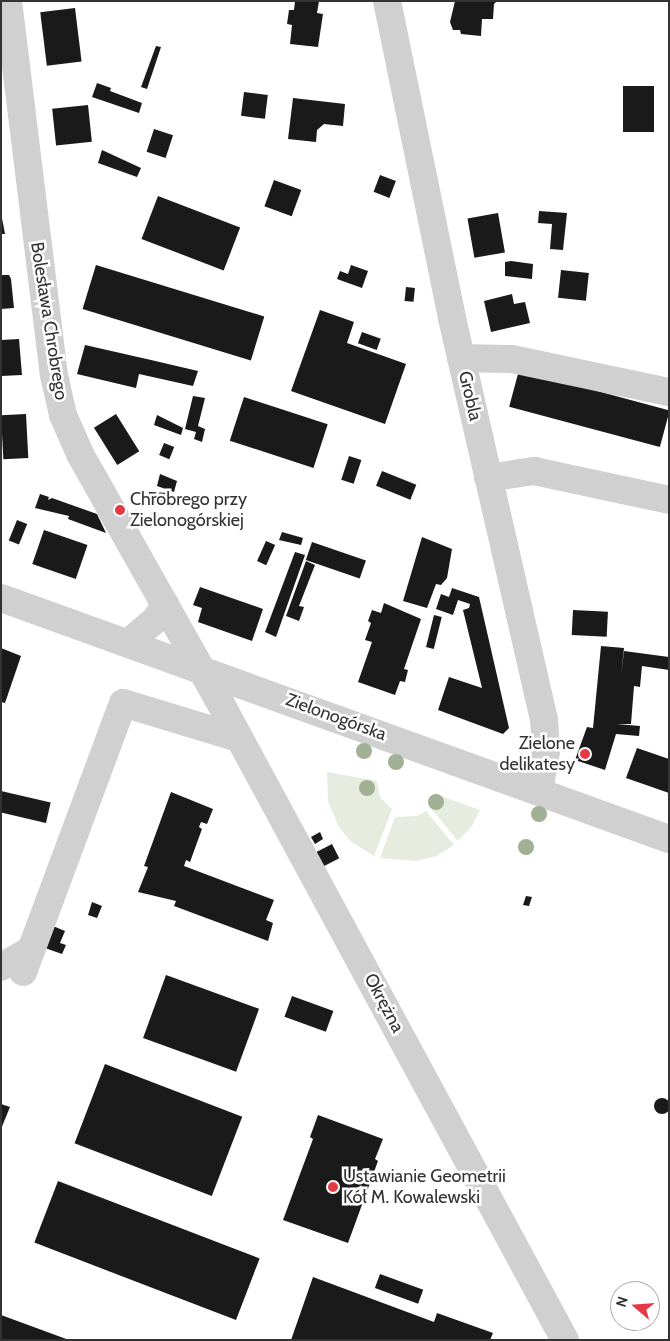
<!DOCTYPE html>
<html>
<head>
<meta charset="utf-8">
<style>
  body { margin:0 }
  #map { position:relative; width:670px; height:1341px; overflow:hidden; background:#fff; font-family:Cabin,sans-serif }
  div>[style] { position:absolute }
  .green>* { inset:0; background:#e6ecdf }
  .building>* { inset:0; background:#1a1a1a; transform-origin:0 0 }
  .round { border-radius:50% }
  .minor>* { height:28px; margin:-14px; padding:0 14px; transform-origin:14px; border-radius:14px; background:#d0d0d0 }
  .trees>* { width:16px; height:16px; margin:-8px; border-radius:50%; background:#a2b095 }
  .dots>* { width:14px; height:14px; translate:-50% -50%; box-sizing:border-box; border:2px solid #fff; border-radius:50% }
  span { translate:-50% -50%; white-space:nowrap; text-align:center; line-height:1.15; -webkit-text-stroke:5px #fff; paint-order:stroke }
  .street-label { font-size:18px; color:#333 }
  .poi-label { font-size:18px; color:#333 }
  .left { translate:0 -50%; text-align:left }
  .right { translate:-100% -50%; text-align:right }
  .frame { position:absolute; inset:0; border:2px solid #333; pointer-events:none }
  .north { position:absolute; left:610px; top:1281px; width:50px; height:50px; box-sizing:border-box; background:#fff; border:1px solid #adadad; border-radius:50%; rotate:288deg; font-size:14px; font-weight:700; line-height:20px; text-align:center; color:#333 }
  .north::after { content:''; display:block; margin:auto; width:18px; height:22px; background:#e63946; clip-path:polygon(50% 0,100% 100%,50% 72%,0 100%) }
</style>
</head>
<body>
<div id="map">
  <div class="green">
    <div style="clip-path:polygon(327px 772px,377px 781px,380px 797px,392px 809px,374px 856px,350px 841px,339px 827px,328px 801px)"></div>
    <div style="clip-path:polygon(438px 795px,480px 810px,472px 826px,458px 841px,430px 807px)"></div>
    <div style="clip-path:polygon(426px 811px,454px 845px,436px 856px,416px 861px,380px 858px,395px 817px,417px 816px)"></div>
  </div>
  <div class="building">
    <div style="clip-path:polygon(295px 1px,319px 1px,317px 13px,323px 14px,318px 47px,290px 44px,292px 25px,287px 24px,289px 10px,294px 10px)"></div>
    <div style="clip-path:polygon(455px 1px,497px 1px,494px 4px,493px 19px,482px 19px,481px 36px,461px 34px,460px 30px,453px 30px,450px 22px)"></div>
    <div style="left:75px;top:8px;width:54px;height:35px;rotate:83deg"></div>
    <div style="clip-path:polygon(156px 46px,161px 47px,147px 89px,141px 87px)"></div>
    <div style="clip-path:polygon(97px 83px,111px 88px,110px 91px,142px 103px,139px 113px,92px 97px)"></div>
    <div style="left:623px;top:86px;width:31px;height:46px"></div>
    <div style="left:244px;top:92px;width:24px;height:24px;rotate:7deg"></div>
    <div style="clip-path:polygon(293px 98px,345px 104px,343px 126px,324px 124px,317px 130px,316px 142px,288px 139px)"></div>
    <div style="left:88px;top:105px;width:37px;height:36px;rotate:84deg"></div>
    <div style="left:154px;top:129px;width:20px;height:24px;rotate:18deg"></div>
    <div style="clip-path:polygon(102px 150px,141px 168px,137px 177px,98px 163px)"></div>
    <div style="left:380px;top:175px;width:17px;height:18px;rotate:21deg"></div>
    <div style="left:274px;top:180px;width:29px;height:28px;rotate:20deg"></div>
    <div style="left:158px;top:196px;width:88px;height:46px;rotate:21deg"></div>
    <div style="clip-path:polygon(539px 211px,567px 213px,563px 250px,550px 249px,552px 224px,538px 223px)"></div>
    <div style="clip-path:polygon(1px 213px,5px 234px,1px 234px)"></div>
    <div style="left:498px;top:213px;width:40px;height:31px;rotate:80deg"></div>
    <div style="clip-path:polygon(511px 261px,533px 264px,532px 279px,505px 276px,505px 262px)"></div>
    <div style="left:96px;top:265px;width:176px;height:46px;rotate:17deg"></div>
    <div style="clip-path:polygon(351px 265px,368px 271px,362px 288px,337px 279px,340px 271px,348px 274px)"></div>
    <div style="left:561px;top:270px;width:28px;height:28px;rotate:6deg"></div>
    <div style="clip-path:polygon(1px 275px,9px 275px,11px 279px,14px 308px,1px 309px)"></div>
    <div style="left:406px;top:287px;width:9px;height:14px;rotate:6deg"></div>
    <div style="clip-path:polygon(512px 294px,514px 304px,525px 302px,530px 323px,491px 332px,484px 301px)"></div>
    <div style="clip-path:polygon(320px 310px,354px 322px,347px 343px,406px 364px,385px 424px,291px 391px)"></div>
    <div style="left:362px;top:332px;width:20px;height:12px;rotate:20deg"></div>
    <div style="clip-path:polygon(19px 339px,22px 375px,1px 376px,1px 340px)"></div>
    <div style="clip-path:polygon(85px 345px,151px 360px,198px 371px,193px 386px,139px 374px,136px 388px,77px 374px)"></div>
    <div style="left:519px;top:370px;width:156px;height:38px;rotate:15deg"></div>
    <div style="clip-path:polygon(193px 396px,205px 398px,198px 426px,205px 429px,202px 442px,194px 439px,196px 432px,185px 429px)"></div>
    <div style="left:244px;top:397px;width:88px;height:46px;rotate:18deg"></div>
    <div style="left:26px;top:414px;width:44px;height:25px;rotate:87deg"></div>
    <div style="left:116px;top:414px;width:44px;height:26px;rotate:58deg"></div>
    <div style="clip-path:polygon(157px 415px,183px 428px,181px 435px,154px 425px)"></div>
    <div style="left:164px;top:443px;width:11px;height:13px;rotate:22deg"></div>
    <div style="left:349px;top:456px;width:13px;height:25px;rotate:18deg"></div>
    <div style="left:382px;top:471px;width:37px;height:16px;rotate:22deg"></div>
    <div style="clip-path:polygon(160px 474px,177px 481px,174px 492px,157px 486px)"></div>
    <div style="left:149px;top:492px;width:21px;height:10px;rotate:3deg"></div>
    <div style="clip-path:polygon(40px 494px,49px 497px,48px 500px,52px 498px,97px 514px,106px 533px,68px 519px,69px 516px,35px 508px)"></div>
    <div style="left:17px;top:520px;width:11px;height:22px;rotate:22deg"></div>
    <div style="left:44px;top:530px;width:46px;height:36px;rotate:19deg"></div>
    <div style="clip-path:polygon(282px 532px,303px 538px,301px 545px,279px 540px)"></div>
    <div style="clip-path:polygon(422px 537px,452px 549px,447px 578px,441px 585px,436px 584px,427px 608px,403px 601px)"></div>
    <div style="left:266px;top:541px;width:10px;height:22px;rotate:24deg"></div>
    <div style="left:312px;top:542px;width:57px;height:19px;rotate:19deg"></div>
    <div style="clip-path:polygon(295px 552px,305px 555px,276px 637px,265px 632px)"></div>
    <div style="clip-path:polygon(306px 561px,315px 565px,299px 606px,304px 607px,299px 621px,286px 616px)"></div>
    <div style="clip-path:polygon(200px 587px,263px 609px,252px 641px,198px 622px,202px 608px,193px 605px)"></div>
    <div style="clip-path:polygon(452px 588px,479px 597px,509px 728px,503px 734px,438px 710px,449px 677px,482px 688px,463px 610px,469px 608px,470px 604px,458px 600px,453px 615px,436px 609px,441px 594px,449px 597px)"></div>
    <div style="clip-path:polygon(384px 603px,421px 619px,404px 669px,408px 670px,405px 682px,400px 681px,395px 695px,358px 682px,372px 642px,365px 640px,371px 623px,368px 621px,372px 610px,381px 613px)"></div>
    <div style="left:573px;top:610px;width:35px;height:25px;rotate:3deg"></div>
    <div style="left:434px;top:615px;width:8px;height:33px;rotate:14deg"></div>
    <div style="clip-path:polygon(601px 646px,624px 648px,621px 677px,624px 651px,669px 657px,669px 670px,642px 666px,640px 687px,634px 686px,631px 724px,617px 724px,640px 726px,639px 736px,616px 734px,605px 770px,575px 760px,587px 727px,593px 728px)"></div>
    <div style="clip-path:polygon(1px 648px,21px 656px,5px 703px,1px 702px)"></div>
    <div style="clip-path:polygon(637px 748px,669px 759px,669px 793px,626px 778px)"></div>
    <div style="left:1px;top:791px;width:51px;height:21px;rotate:13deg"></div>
    <div style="clip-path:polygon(171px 792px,213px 809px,207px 824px,201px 822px,199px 827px,202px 829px,190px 862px,186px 860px,184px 866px,274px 900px,266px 920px,273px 923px,268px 941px,174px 906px,176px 901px,138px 892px,148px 867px,144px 866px)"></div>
    <div style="clip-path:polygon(320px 832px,323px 839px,315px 844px,311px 837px)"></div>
    <div style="left:332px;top:844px;width:16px;height:18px;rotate:63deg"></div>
    <div style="clip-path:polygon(526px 896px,532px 897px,529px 906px,523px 905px)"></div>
    <div style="clip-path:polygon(92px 902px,102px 906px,97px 918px,88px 915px)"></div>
    <div style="clip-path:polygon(53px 926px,65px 931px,60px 943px,66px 945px,62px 954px,45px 948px)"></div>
    <div style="left:166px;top:975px;width:99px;height:67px;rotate:20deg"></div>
    <div style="left:292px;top:996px;width:44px;height:22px;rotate:20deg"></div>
    <div style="left:105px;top:1064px;width:147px;height:85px;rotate:21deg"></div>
    <div class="round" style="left:654px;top:1098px;width:16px;height:16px"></div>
    <div style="clip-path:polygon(1px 1104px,10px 1107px,1px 1129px)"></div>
    <div style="clip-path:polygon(318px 1115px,383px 1139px,375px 1159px,378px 1161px,348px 1243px,283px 1220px,313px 1139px,310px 1137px)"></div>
    <div style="left:58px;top:1181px;width:216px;height:66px;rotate:21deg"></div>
    <div style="left:380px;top:1274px;width:46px;height:15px;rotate:20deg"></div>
    <div style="clip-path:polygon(313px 1277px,434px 1322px,437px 1313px,493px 1333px,490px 1340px,291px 1340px)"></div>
    <div style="clip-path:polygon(1px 1315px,69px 1340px,1px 1340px)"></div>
  </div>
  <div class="minor">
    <div style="left:8px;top:1px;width:377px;rotate:83deg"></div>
    <div style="left:54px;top:375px;width:41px;rotate:77.3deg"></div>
    <div style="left:63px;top:415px;width:43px;rotate:66.4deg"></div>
    <div style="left:80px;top:454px;width:289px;rotate:60.6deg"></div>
    <div style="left:222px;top:706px;width:721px;rotate:61.59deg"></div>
    <div style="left:387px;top:1px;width:324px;rotate:78.4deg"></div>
    <div style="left:452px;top:318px;width:411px;rotate:77.1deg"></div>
    <div style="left:544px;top:719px;width:32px;rotate:86deg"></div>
    <div style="left:546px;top:751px;width:40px;rotate:100deg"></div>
    <div style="left:461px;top:358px;width:51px;rotate:1.1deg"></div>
    <div style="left:512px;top:359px;width:160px;rotate:11.9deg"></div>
    <div style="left:488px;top:478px;width:47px;rotate:-8.7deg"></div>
    <div style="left:534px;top:471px;width:138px;rotate:12.1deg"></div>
    <div style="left:1px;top:598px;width:710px;rotate:19.84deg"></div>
    <div style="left:129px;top:642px;width:35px;rotate:-40deg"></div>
    <div style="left:156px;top:619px;width:17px;rotate:-57deg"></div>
    <div style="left:1px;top:967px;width:34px;rotate:-30deg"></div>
    <div style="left:23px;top:972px;width:287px;rotate:-69.6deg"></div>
    <div style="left:123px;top:703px;width:120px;rotate:16.9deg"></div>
  </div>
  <div class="trees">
    <div style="left:364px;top:751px"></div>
    <div style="left:396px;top:762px"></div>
    <div style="left:367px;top:788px"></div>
    <div style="left:436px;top:802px"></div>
    <div style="left:539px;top:814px"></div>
    <div style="left:526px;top:847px"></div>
  </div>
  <div class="dots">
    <div style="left:120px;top:510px;background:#e63946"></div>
    <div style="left:585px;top:754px;background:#e63946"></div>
    <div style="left:333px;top:1187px;background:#e63946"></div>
  </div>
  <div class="street-label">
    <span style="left:49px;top:321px;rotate:81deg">Bolesława Chrobrego</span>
    <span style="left:470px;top:396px;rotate:77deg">Grobla</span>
    <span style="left:336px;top:717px;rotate:20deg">Zielonogórska</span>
    <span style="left:384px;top:1003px;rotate:62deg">Okrężna</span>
  </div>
  <div class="poi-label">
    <span class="left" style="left:130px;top:510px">Chrobrego przy<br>Zielonogórskiej</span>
    <span class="right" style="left:575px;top:754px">Zielone<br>delikatesy</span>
    <span class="left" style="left:343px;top:1187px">Ustawianie Geometrii<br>Kół M. Kowalewski</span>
  </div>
  <div class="frame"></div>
  <div class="north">N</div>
</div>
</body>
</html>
